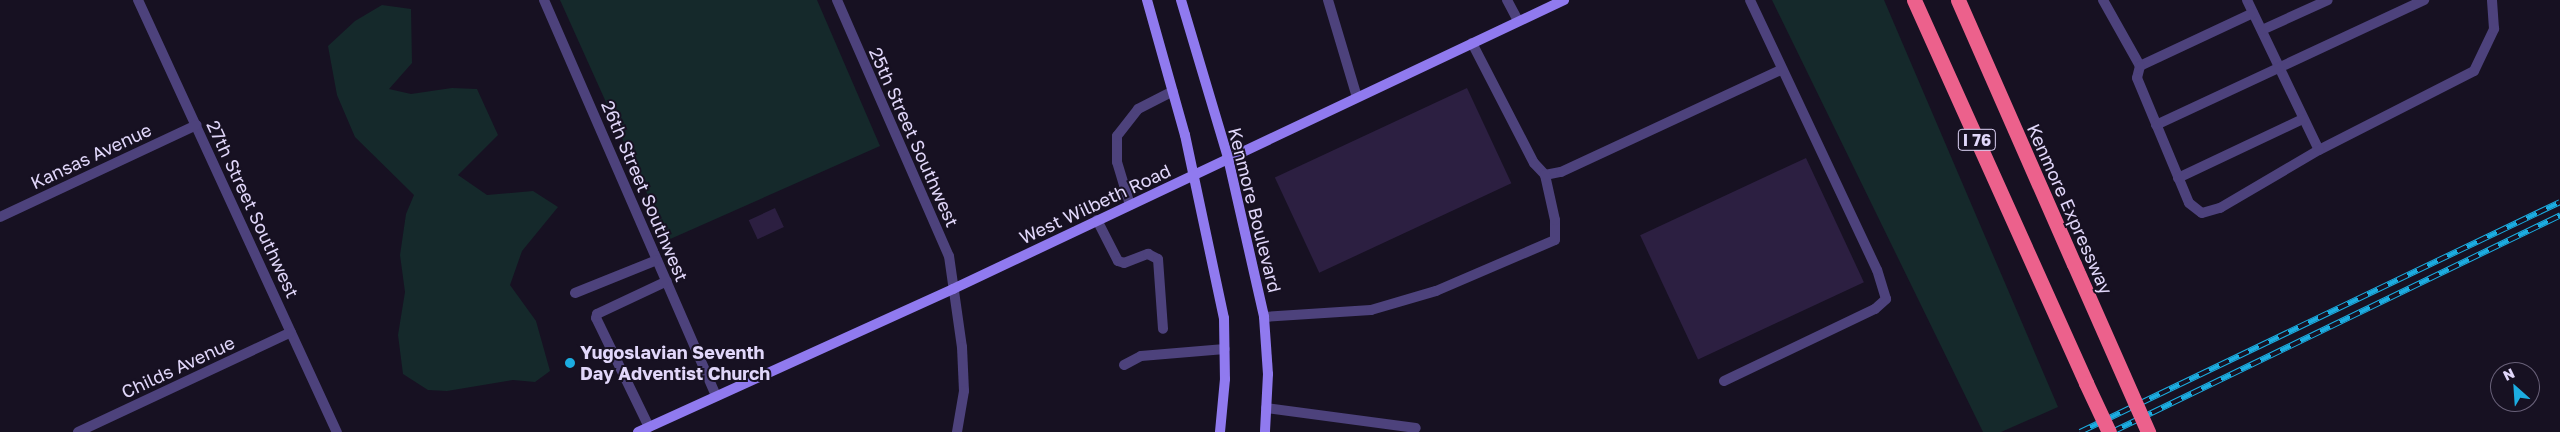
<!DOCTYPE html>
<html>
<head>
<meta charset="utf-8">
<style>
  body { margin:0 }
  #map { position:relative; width:2560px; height:432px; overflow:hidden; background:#171122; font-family:"Golos Text",sans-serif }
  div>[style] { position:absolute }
  .green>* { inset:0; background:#15292b }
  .building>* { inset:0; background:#2c1f41; transform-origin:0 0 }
  .lane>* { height:10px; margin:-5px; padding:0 5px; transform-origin:5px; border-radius:5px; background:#4d427c }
  .street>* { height:10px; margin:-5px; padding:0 5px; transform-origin:5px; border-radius:5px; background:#4d427c }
  .secondary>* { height:10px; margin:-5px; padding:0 5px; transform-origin:5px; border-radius:5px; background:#907aef }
  .highway>* { height:15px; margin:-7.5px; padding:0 7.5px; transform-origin:7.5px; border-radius:7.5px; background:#ec618c }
  .rail>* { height:5.5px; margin-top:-2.75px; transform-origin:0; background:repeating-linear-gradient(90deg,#171122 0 11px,#1cade1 0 22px); box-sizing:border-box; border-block:1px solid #1cade1 }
  .highway-bridge>* { height:15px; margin:-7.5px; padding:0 7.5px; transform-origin:7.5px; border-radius:7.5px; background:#ec618c }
  .dots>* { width:14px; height:14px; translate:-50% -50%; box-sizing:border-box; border:2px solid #171122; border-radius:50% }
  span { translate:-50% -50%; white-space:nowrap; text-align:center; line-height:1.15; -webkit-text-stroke:4px #171122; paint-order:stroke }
  .shield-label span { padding:1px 4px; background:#171122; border:1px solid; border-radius:4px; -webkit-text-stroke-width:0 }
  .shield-label { font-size:16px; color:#e1d7fa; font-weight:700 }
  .street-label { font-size:18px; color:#e1d7fa }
  .poi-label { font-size:18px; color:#e1d7fa; font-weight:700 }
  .left { translate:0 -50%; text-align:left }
  .north { position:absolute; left:2490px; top:362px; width:50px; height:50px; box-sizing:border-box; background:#171122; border:1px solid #686078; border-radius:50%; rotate:334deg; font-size:14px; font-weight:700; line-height:20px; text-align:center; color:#e1d7fa }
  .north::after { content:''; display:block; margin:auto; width:18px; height:22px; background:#1cade1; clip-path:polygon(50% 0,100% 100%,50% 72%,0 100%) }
</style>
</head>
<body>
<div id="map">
  <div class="green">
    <div style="clip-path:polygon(560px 0,817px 0,880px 146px,668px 240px)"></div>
    <div style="clip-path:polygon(1772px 0,1884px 0,2058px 407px,2001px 432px,1983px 432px)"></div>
    <div style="clip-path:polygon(382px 5px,411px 9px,412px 63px,389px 89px,411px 94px,452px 88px,477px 89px,498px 135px,458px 175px,487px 195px,533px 191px,558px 207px,522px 251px,510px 285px,536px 321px,550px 371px,535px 382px,513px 380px,447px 391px,428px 390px,403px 374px,398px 335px,405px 292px,400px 255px,406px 214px,414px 195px,355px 137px,337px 95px,328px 46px,355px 21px)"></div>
  </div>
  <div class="building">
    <div style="left:1467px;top:88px;width:105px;height:212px;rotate:65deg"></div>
    <div style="left:1806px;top:158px;width:137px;height:183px;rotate:65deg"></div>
    <div style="left:775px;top:208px;width:21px;height:29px;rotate:65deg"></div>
  </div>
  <div class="lane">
    <div style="left:1328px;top:0;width:101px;rotate:73.4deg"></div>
    <div style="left:2103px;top:0;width:76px;rotate:60.7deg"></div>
    <div style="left:2247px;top:0;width:166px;rotate:64.4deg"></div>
    <div style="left:2319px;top:150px;width:174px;rotate:-27deg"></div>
    <div style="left:2474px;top:71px;width:47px;rotate:-64.5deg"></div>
    <div style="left:2494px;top:29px;width:29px;rotate:-94deg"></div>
    <div style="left:2253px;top:13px;width:125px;rotate:154.9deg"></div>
    <div style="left:2140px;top:66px;width:12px;rotate:104deg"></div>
    <div style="left:2137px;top:78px;width:135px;rotate:67.4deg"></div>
    <div style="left:2189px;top:203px;width:16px;rotate:38deg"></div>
    <div style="left:2202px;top:213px;width:19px;rotate:-16deg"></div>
    <div style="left:2220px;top:208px;width:115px;rotate:-30.4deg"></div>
    <div style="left:2262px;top:30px;width:72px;rotate:-24.4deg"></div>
    <div style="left:1472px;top:43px;width:135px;rotate:62.7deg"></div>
    <div style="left:1534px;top:163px;width:16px;rotate:47deg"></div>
    <div style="left:1545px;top:175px;width:16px;rotate:-11deg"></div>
    <div style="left:1561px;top:172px;width:242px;rotate:-24.9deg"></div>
    <div style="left:2156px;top:125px;width:296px;rotate:-25deg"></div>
    <div style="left:2178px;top:178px;width:138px;rotate:-25.3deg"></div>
    <div style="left:1130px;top:205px;width:45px;rotate:-106.8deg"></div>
    <div style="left:1117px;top:162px;width:26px;rotate:-90deg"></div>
    <div style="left:1117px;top:136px;width:34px;rotate:-52deg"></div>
    <div style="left:1138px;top:109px;width:39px;rotate:-27deg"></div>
    <div style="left:1097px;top:220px;width:46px;rotate:62.9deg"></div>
    <div style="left:1118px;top:261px;width:6px;rotate:18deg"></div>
    <div style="left:1124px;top:263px;width:26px;rotate:-21deg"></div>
    <div style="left:1148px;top:254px;width:11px;rotate:27deg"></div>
    <div style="left:1158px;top:259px;width:70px;rotate:85.9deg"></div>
    <div style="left:1264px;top:317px;width:107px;rotate:-3.7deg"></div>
    <div style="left:1371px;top:310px;width:68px;rotate:-16.3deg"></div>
    <div style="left:1436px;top:291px;width:129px;rotate:-23.2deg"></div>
    <div style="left:1555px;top:240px;width:20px;rotate:-90deg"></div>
    <div style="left:1555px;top:220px;width:46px;rotate:-102.5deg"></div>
    <div style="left:1124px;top:365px;width:19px;rotate:-28deg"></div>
    <div style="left:1141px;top:356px;width:84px;rotate:-4.8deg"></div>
    <div style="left:1724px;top:381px;width:167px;rotate:-25.5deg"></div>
    <div style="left:1875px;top:309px;width:15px;rotate:-42deg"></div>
    <div style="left:1886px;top:299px;width:30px;rotate:-107deg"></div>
    <div style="left:1877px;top:270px;width:298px;rotate:-115.2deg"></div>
    <div style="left:1266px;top:408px;width:151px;rotate:7.6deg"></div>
    <div style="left:649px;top:427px;width:121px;rotate:-115.9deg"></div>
    <div style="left:596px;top:318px;width:4px;rotate:-76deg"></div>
    <div style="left:597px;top:314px;width:77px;rotate:-25.2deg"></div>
  </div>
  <div class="street">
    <div style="left:138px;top:0;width:476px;rotate:65.3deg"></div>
    <div style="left:544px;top:0;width:432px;rotate:66.5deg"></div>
    <div style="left:837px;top:0;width:279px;rotate:66.4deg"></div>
    <div style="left:949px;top:256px;width:92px;rotate:81.9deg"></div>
    <div style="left:962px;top:347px;width:44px;rotate:87.4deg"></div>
    <div style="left:964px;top:391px;width:42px;rotate:99.7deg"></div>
    <div style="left:1507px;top:0;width:24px;rotate:62deg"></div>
    <div style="left:0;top:217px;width:217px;rotate:-25.1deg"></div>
    <div style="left:575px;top:293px;width:88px;rotate:-21.9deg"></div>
    <div style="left:78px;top:432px;width:235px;rotate:-25.1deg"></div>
  </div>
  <div class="secondary">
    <div style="left:1147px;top:0;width:140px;rotate:74.3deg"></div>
    <div style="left:1185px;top:135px;width:187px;rotate:78deg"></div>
    <div style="left:1224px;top:318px;width:61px;rotate:89.1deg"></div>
    <div style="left:1225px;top:379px;width:53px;rotate:95.4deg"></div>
    <div style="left:1181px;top:0;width:165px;rotate:73.4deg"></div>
    <div style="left:1228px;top:158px;width:163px;rotate:77.2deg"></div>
    <div style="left:1264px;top:317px;width:57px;rotate:86deg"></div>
    <div style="left:1268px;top:374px;width:58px;rotate:93deg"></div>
    <div style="left:638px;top:432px;width:346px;rotate:-24.4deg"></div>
    <div style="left:953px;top:289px;width:676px;rotate:-25.31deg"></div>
  </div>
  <div class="highway">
    <div style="left:1914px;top:0;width:420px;rotate:65.8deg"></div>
    <div style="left:1958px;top:0;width:288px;rotate:66.3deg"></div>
  </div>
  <div class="rail">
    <div style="left:2080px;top:432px;width:532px;rotate:-25.6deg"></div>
    <div style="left:2112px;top:432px;width:498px;rotate:-25.8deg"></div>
  </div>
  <div class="highway-bridge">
    <div style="left:2074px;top:264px;width:184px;rotate:66.2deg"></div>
    <div style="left:2086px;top:383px;width:54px;rotate:64.9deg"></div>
  </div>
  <div class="dots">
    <div style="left:570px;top:363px;background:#1cade1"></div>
  </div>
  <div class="shield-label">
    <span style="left:1977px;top:140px">I 76</span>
  </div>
  <div class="street-label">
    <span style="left:914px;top:137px;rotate:66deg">25th Street Southwest</span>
    <span style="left:91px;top:156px;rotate:-25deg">Kansas Avenue</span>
    <span style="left:645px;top:191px;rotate:67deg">26th Street Southwest</span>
    <span style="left:1095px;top:204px;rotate:-25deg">West Wilbeth Road</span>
    <span style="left:253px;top:209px;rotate:65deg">27th Street Southwest</span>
    <span style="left:2070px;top:209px;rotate:66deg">Kenmore Expressway</span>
    <span style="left:1255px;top:210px;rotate:76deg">Kenmore Boulevard</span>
    <span style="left:178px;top:367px;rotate:-25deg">Childs Avenue</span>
  </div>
  <div class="poi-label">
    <span class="left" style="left:580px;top:363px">Yugoslavian Seventh<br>Day Adventist Church</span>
  </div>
  <div class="north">N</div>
</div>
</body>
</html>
